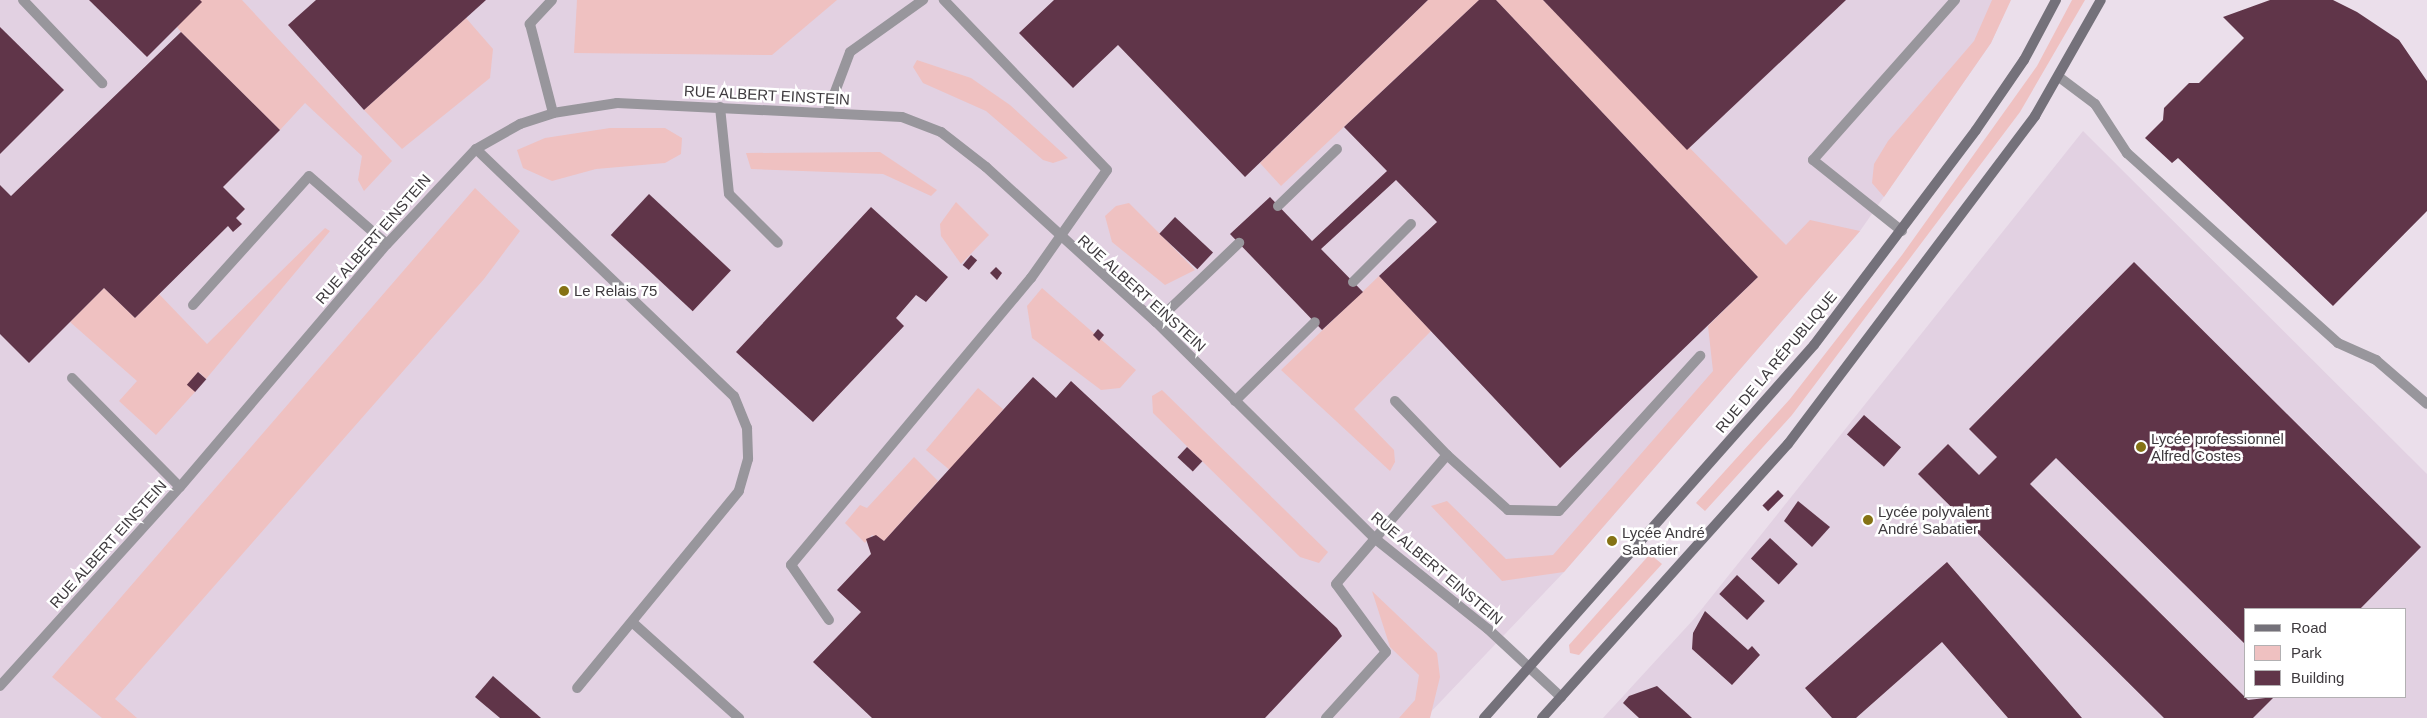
<!DOCTYPE html>
<html>
<head>
<meta charset="utf-8">
<style>
  body { margin:0 }
  #map { position:relative; width:2427px; height:718px; overflow:hidden; background:#ebdfeb; font-family:Helvetica,sans-serif }
  div>[style] { position:absolute }
  .built>* { inset:0; background:#e2d1e2 }
  .green>* { inset:0; background:#efc1c1; transform-origin:0 0 }
  .building>* { inset:0; background:#603549; transform-origin:0 0 }
  .service>* { height:10px; margin:-5px; padding:0 5px; transform-origin:5px; border-radius:5px; background:#98969c }
  .minor>* { height:10px; margin:-5px; padding:0 5px; transform-origin:5px; border-radius:5px; background:#98969c }
  .secondary>* { height:10px; margin:-5px; padding:0 5px; transform-origin:5px; border-radius:5px; background:#74717a }
  .dots>* { width:14px; height:14px; translate:-50% -50%; box-sizing:border-box; border:2px solid #fff; border-radius:50% }
  span { translate:-50% -50%; white-space:nowrap; text-align:center; line-height:1.15; -webkit-text-stroke:5px #fff; paint-order:stroke }
  .street-label { font-size:15px; color:#3e3a3e }
  .poi-label { font-size:15px; color:#3e3a3e }
  .left { translate:0 -50%; text-align:left }
  .legend { position:absolute; left:2244px; top:608px; width:162px; height:90px; box-sizing:border-box; background:#fff; border:1px solid #b2b0b2; margin:0; padding:6px 9px; list-style:none; font-size:15px; color:#3e3a3e }
  .legend li { display:flex; align-items:center; gap:10px; height:25px }
  .legend b { width:25px; border:1px solid #b2b0b2 }
</style>
</head>
<body>
<div id="map">
  <div class="built">
    <div style="clip-path:polygon(0 0,2010px 0,1991px 43px,1860px 231px,1564px 572px,1425px 718px,0 718px)"></div>
    <div style="clip-path:polygon(evenodd,2083px 131px,2427px 474px,2427px 718px,1603px 718px,1693px 620px,2083px 131px,2246px 609px,2406px 609px,2406px 697px,2246px 697px,2246px 609px)"></div>
  </div>
  <div class="green">
    <div style="clip-path:polygon(200px 0,242px 0,392px 161px,364px 191px,358px 180px,362px 156px,305px 103px,280px 130px,181px 32px,177px 27px)"></div>
    <div style="clip-path:polygon(577px 0,837px 0,772px 55px,574px 53px)"></div>
    <div style="clip-path:polygon(1428px 0,1479px 0,1281px 186px,1260px 163px)"></div>
    <div style="clip-path:polygon(1496px 0,1543px 0,1786px 245px,1810px 220px,1860px 231px,1564px 572px,1502px 581px,1431px 506px,1447px 501px,1506px 559px,1553px 555px,1713px 371px,1708px 326px,1758px 277px)"></div>
    <div style="clip-path:polygon(1992px 0,2011px 0,1991px 43px,1884px 197px,1872px 183px,1874px 164px,1888px 141px,1974px 41px)"></div>
    <div style="clip-path:polygon(2072px 0,2085px 0,2020px 112px,1792px 415px,1705px 511px,1696px 503px,1790px 399px,1902px 255px,2037px 66px)"></div>
    <div style="clip-path:polygon(466px 18px,493px 49px,490px 78px,402px 149px,364px 110px)"></div>
    <div style="clip-path:polygon(917px 60px,971px 78px,1010px 105px,1068px 158px,1053px 163px,1043px 160px,986px 111px,923px 83px,913px 67px)"></div>
    <div style="clip-path:polygon(610px 128px,665px 128px,682px 138px,681px 154px,665px 163px,596px 169px,552px 181px,523px 168px,517px 150px,545px 138px)"></div>
    <div style="clip-path:polygon(880px 152px,937px 190px,931px 196px,883px 174px,751px 169px,746px 153px)"></div>
    <div style="clip-path:polygon(475px 188px,520px 231px,484px 279px,115px 699px,137px 718px,102px 718px,52px 677px)"></div>
    <div style="clip-path:polygon(956px 202px,989px 235px,961px 264px,941px 236px,940px 224px)"></div>
    <div style="clip-path:polygon(1129px 203px,1159px 233px,1195px 270px,1165px 285px,1112px 242px,1105px 216px,1116px 206px)"></div>
    <div style="clip-path:polygon(325px 228px,330px 231px,206px 379px,199px 372px,194px 377px,195px 392px,156px 435px,119px 401px,137px 381px,70px 322px,104px 288px,135px 318px,159px 294px,207px 344px)"></div>
    <div style="clip-path:polygon(1379px 276px,1431px 331px,1354px 409px,1394px 450px,1395px 462px,1390px 471px,1281px 370px)"></div>
    <div style="clip-path:polygon(1042px 288px,1136px 370px,1120px 388px,1101px 390px,1032px 338px,1027px 306px)"></div>
    <div style="left:978px;top:388px;width:33px;height:81px;rotate:40deg"></div>
    <div style="clip-path:polygon(1162px 390px,1328px 552px,1319px 563px,1300px 557px,1153px 413px,1152px 396px)"></div>
    <div style="clip-path:polygon(914px 457px,938px 481px,884px 541px,872px 535px,865px 543px,845px 523px,860px 505px,867px 508px)"></div>
    <div style="clip-path:polygon(1650px 554px,1662px 564px,1579px 655px,1570px 653px,1569px 645px)"></div>
    <div style="clip-path:polygon(1372px 591px,1437px 653px,1440px 677px,1430px 718px,1399px 718px,1415px 700px,1419px 675px,1390px 647px)"></div>
  </div>
  <div class="building">
    <div style="clip-path:polygon(89px 0,200px 0,202px 2px,147px 57px)"></div>
    <div style="clip-path:polygon(316px 0,486px 0,364px 110px,288px 25px)"></div>
    <div style="clip-path:polygon(1054px 0,1428px 0,1245px 177px,1118px 45px,1073px 88px,1019px 33px)"></div>
    <div style="clip-path:polygon(1479px 0,1496px 0,1758px 277px,1560px 468px,1379px 276px,1437px 222px,1396px 180px,1321px 249px,1363px 292px,1322px 330px,1230px 234px,1270px 197px,1312px 241px,1387px 171px,1344px 127px)"></div>
    <div style="clip-path:polygon(1543px 0,1846px 0,1687px 150px)"></div>
    <div style="clip-path:polygon(2270px 0,2333px 0,2357px 12px,2399px 40px,2427px 81px,2427px 211px,2333px 306px,2178px 158px,2172px 163px,2145px 138px,2163px 120px,2164px 108px,2189px 83px,2199px 83px,2244px 38px,2223px 17px)"></div>
    <div style="clip-path:polygon(0 27px,64px 90px,0 154px)"></div>
    <div style="clip-path:polygon(181px 32px,280px 130px,223px 187px,245px 209px,236px 218px,242px 224px,233px 232px,228px 226px,135px 318px,104px 288px,29px 363px,0 334px,0 185px,11px 196px)"></div>
    <div style="left:649px;top:194px;width:112px;height:56px;rotate:43deg"></div>
    <div style="clip-path:polygon(871px 207px,948px 277px,926px 302px,916px 295px,896px 318px,904px 326px,813px 422px,736px 352px)"></div>
    <div style="left:1175px;top:217px;width:52px;height:23px;rotate:43deg"></div>
    <div style="left:971px;top:255px;width:8px;height:13px;rotate:40deg"></div>
    <div style="clip-path:polygon(2134px 262px,2421px 547px,2360px 609px,2246px 609px,2246px 645px,2056px 458px,2030px 484px,2248px 700px,2274px 697px,2253px 718px,2164px 718px,1918px 474px,1948px 444px,1979px 475px,1997px 457px,1969px 429px)"></div>
    <div style="clip-path:polygon(996px 267px,1002px 273px,997px 280px,990px 273px)"></div>
    <div style="clip-path:polygon(1098px 329px,1104px 335px,1099px 341px,1093px 335px)"></div>
    <div style="left:198px;top:372px;width:11px;height:17px;rotate:41deg"></div>
    <div style="clip-path:polygon(1033px 377px,1056px 398px,1071px 381px,1337px 628px,1342px 636px,1265px 718px,872px 718px,813px 662px,861px 612px,837px 590px,871px 554px,866px 539px,876px 535px,884px 541px)"></div>
    <div style="left:1864px;top:415px;width:49px;height:26px;rotate:41deg"></div>
    <div style="left:1187px;top:447px;width:21px;height:14px;rotate:43deg"></div>
    <div style="left:1778px;top:490px;width:8px;height:22px;rotate:45deg"></div>
    <div style="clip-path:polygon(1798px 501px,1830px 527px,1812px 547px,1784px 521px)"></div>
    <div style="left:1770px;top:538px;width:38px;height:28px;rotate:43deg"></div>
    <div style="clip-path:polygon(1947px 562px,2082px 718px,2008px 718px,1942px 642px,1856px 718px,1832px 718px,1805px 688px)"></div>
    <div style="left:1737px;top:575px;width:38px;height:26px;rotate:43deg"></div>
    <div style="clip-path:polygon(1705px 611px,1748px 650px,1752px 646px,1760px 655px,1732px 685px,1692px 649px,1693px 633px)"></div>
    <div style="clip-path:polygon(493px 676px,541px 718px,500px 718px,475px 697px)"></div>
    <div style="clip-path:polygon(1657px 686px,1692px 718px,1639px 718px,1623px 703px,1629px 696px)"></div>
  </div>
  <div class="service">
    <div style="left:23px;top:0;width:115px;rotate:46.4deg"></div>
    <div style="left:552px;top:0;width:33px;rotate:133deg"></div>
    <div style="left:530px;top:24px;width:92px;rotate:75.5deg"></div>
    <div style="left:2059px;top:77px;width:45px;rotate:36.9deg"></div>
    <div style="left:2095px;top:104px;width:59px;rotate:56.9deg"></div>
    <div style="left:2127px;top:153px;width:284px;rotate:42deg"></div>
    <div style="left:2338px;top:343px;width:42px;rotate:24.1deg"></div>
    <div style="left:2376px;top:360px;width:67px;rotate:40.8deg"></div>
    <div style="left:720px;top:107px;width:87px;rotate:84.1deg"></div>
    <div style="left:729px;top:194px;width:69px;rotate:45deg"></div>
    <div style="left:827px;top:113px;width:65px;rotate:-69.3deg"></div>
    <div style="left:850px;top:52px;width:90px;rotate:-35.5deg"></div>
    <div style="left:476px;top:149px;width:357px;rotate:43.8deg"></div>
    <div style="left:734px;top:396px;width:35px;rotate:68deg"></div>
    <div style="left:747px;top:428px;width:31px;rotate:88deg"></div>
    <div style="left:748px;top:459px;width:33px;rotate:106deg"></div>
    <div style="left:739px;top:491px;width:255px;rotate:129.4deg"></div>
    <div style="left:1278px;top:206px;width:82px;rotate:-44deg"></div>
    <div style="left:1902px;top:231px;width:114px;rotate:-141.4deg"></div>
    <div style="left:1813px;top:160px;width:214px;rotate:-48.4deg"></div>
    <div style="left:1353px;top:282px;width:82px;rotate:-45deg"></div>
    <div style="left:193px;top:305px;width:173px;rotate:-48deg"></div>
    <div style="left:309px;top:176px;width:103px;rotate:41.1deg"></div>
    <div style="left:1156px;top:322px;width:115px;rotate:-43.6deg"></div>
    <div style="left:72px;top:378px;width:153px;rotate:45.3deg"></div>
    <div style="left:1235px;top:401px;width:112px;rotate:-44.6deg"></div>
    <div style="left:1447px;top:455px;width:82px;rotate:42deg"></div>
    <div style="left:1508px;top:510px;width:51px;rotate:1.1deg"></div>
    <div style="left:1559px;top:511px;width:210px;rotate:-47.7deg"></div>
    <div style="left:829px;top:620px;width:67px;rotate:-124.6deg"></div>
    <div style="left:791px;top:565px;width:374px;rotate:-50.1deg"></div>
    <div style="left:1031px;top:278px;width:132px;rotate:-54.9deg"></div>
    <div style="left:1107px;top:170px;width:236px;rotate:-133.8deg"></div>
    <div style="left:632px;top:622px;width:144px;rotate:41.9deg"></div>
    <div style="left:1326px;top:718px;width:89px;rotate:-47.7deg"></div>
    <div style="left:1386px;top:652px;width:84px;rotate:-126.3deg"></div>
    <div style="left:1336px;top:584px;width:170px;rotate:-49.3deg"></div>
    <div style="left:1447px;top:455px;width:75px;rotate:-133.9deg"></div>
  </div>
  <div class="minor">
    <div style="left:0;top:686px;width:268px;rotate:-47.9deg"></div>
    <div style="left:180px;top:487px;width:319px;rotate:-49.6deg"></div>
    <div style="left:387px;top:244px;width:130px;rotate:-46.9deg"></div>
    <div style="left:476px;top:149px;width:51px;rotate:-29.6deg"></div>
    <div style="left:520px;top:124px;width:35px;rotate:-18deg"></div>
    <div style="left:553px;top:113px;width:65px;rotate:-8.9deg"></div>
    <div style="left:617px;top:103px;width:285px;rotate:2.8deg"></div>
    <div style="left:902px;top:117px;width:42px;rotate:21deg"></div>
    <div style="left:941px;top:132px;width:57px;rotate:37.9deg"></div>
    <div style="left:986px;top:167px;width:230px;rotate:42.4deg"></div>
    <div style="left:1156px;top:322px;width:305px;rotate:44.7deg"></div>
    <div style="left:1373px;top:537px;width:147px;rotate:38.7deg"></div>
    <div style="left:1488px;top:629px;width:100px;rotate:43deg"></div>
  </div>
  <div class="secondary">
    <div style="left:1484px;top:718px;width:498px;rotate:-48.5deg"></div>
    <div style="left:1814px;top:345px;width:269px;rotate:-53deg"></div>
    <div style="left:1976px;top:130px;width:85px;rotate:-55.6deg"></div>
    <div style="left:2024px;top:60px;width:68px;rotate:-61.9deg"></div>
    <div style="left:1542px;top:718px;width:368px;rotate:-48.1deg"></div>
    <div style="left:1788px;top:444px;width:411px;rotate:-53deg"></div>
    <div style="left:2035px;top:116px;width:133px;rotate:-60.4deg"></div>
  </div>
  <div class="dots">
    <div style="left:564px;top:291px;background:#857214"></div>
    <div style="left:2141px;top:447px;background:#857214"></div>
    <div style="left:1868px;top:520px;background:#857214"></div>
    <div style="left:1612px;top:541px;background:#857214"></div>
  </div>
  <div class="street-label">
    <span style="left:767px;top:95px;rotate:3deg">RUE ALBERT EINSTEIN</span>
    <span style="left:373px;top:239px;rotate:-49deg">RUE ALBERT EINSTEIN</span>
    <span style="left:1142px;top:293px;rotate:42deg">RUE ALBERT EINSTEIN</span>
    <span style="left:1776px;top:362px;rotate:-50deg">RUE DE LA RÉPUBLIQUE</span>
    <span style="left:108px;top:544px;rotate:-48deg">RUE ALBERT EINSTEIN</span>
    <span style="left:1437px;top:568px;rotate:40deg">RUE ALBERT EINSTEIN</span>
  </div>
  <div class="poi-label">
    <span class="left" style="left:574px;top:291px">Le Relais 75</span>
    <span class="left" style="left:2151px;top:447px">Lycée professionnel<br>Alfred Costes</span>
    <span class="left" style="left:1878px;top:520px">Lycée polyvalent<br>André Sabatier</span>
    <span class="left" style="left:1622px;top:541px">Lycée André<br>Sabatier</span>
  </div>
  <ul class="legend">
  <li><b style="height:6px;background:#74717a"></b>Road</li>
  <li><b style="height:14px;background:#efc1c1"></b>Park</li>
  <li><b style="height:14px;background:#603549"></b>Building</li>
  </ul>
</div>
</body>
</html>
